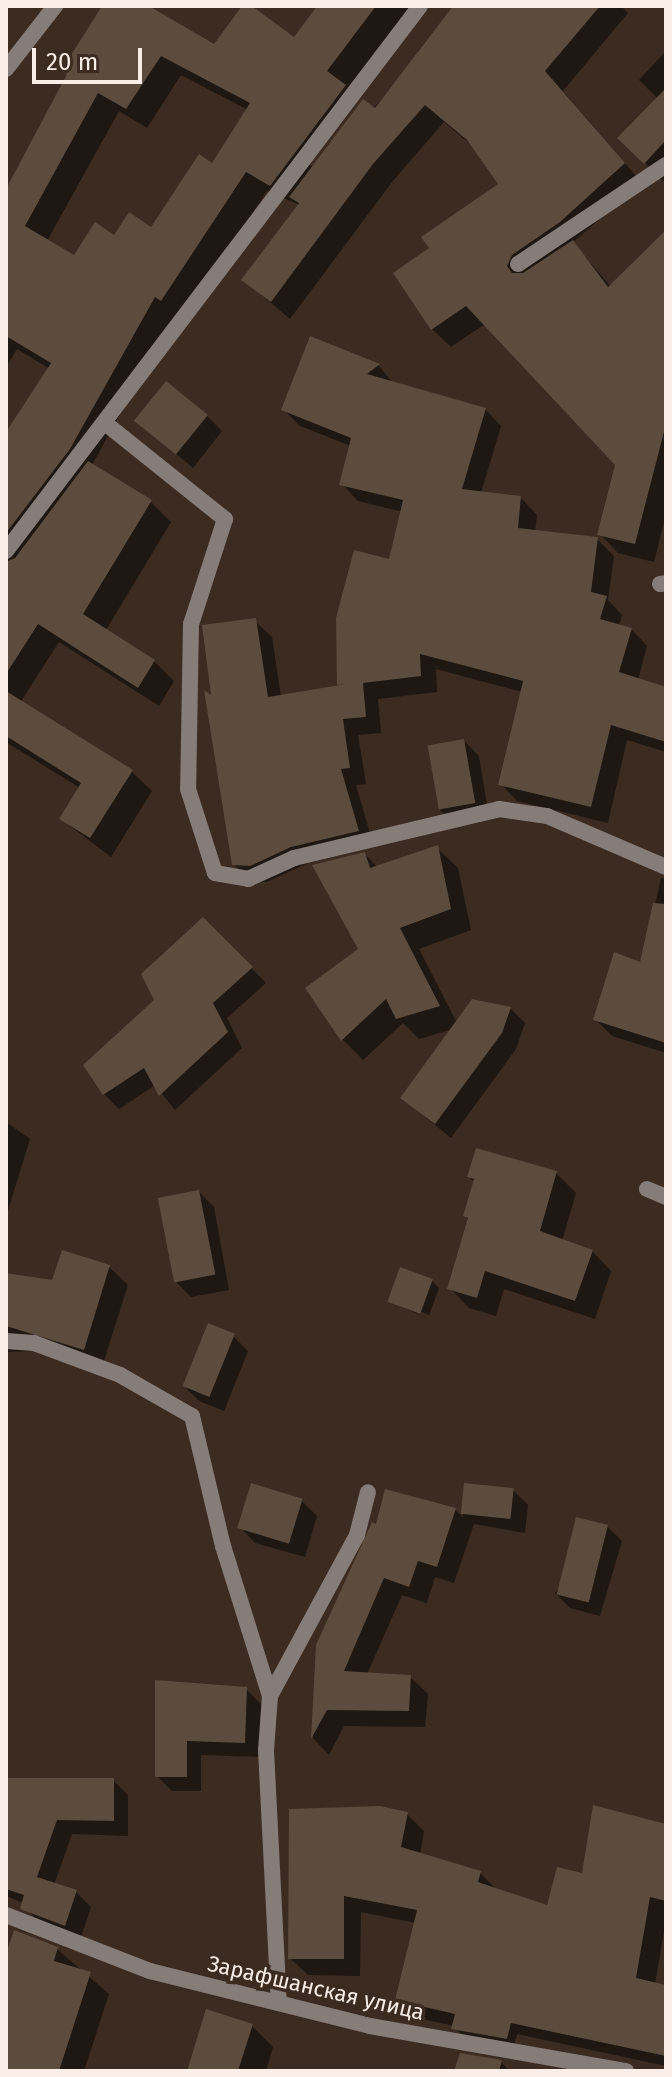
<!DOCTYPE html>
<html>
<head>
<meta charset="utf-8">
<style>
  body { margin:0 }
  #map { position:relative; width:672px; height:2077px; overflow:hidden; background:#3b2b20; font-family:"Fira Sans",sans-serif }
  div>[style] { position:absolute }
  .shadow>* { inset:0; background:#0007 }
  .building>* { inset:0; background:#5b4c3e; transform-origin:0 0 }
  .service>* { height:16px; margin:-8px; padding:0 8px; transform-origin:8px; border-radius:8px; background:#867c78 }
  .minor>* { height:16px; margin:-8px; padding:0 8px; transform-origin:8px; border-radius:8px; background:#867c78 }
  span { translate:-50% -50%; white-space:nowrap; text-align:center; line-height:1.15; -webkit-text-stroke:7px #3b2b20; paint-order:stroke }
  .street-label { font-size:22px; color:#f9eee7 }
  .frame { position:absolute; inset:0; border:8px solid #f9eee7; pointer-events:none }
  .scale { position:absolute; left:32px; top:48px; width:110px; height:36px; box-sizing:border-box; border:4px solid #f9eee7; border-top:0; padding-left:10px; font-size:24px; line-height:28px; white-space:nowrap; color:#f9eee7; -webkit-text-stroke:6px #3b2b20; paint-order:stroke }
</style>
</head>
<body>
<div id="map">
  <div class="shadow">
    <div style="clip-path:polygon(evenodd,104px 6px,145px 6px,214px 46px,244px 6px,294px 39px,320px 6px,410px 6px,299px 157px,318px 171px,421px 54px,418px 51px,456px 6px,621px 6px,628px 13px,563px 91px,642px 183px,573px 242px,611px 287px,666px 233px,666px 514px,654px 562px,618px 553px,600px 534px,617px 464px,485px 324px,451px 347px,432px 329px,432px 249px,501px 185px,474px 147px,444px 122px,392px 182px,290px 319px,244px 280px,300px 205px,267px 191px,182px 319px,175px 315px,92px 465px,151px 502px,171px 522px,106px 630px,154px 661px,174px 681px,159px 706px,59px 642px,20px 703px,131px 771px,152px 791px,111px 857px,61px 819px,80px 788px,6px 742px,6px 435px,50px 369px,17px 349px,6px 367px,6px 194px,104px 6px,181px 75px,248px 110px,212px 166px,151px 230px,115px 238px,74px 258px,47px 241px,119px 111px,147px 128px,181px 75px)"></div>
    <div style="clip-path:polygon(666px 51px,666px 178px,663px 181px,620px 138px,658px 99px,639px 80px)"></div>
    <div style="clip-path:polygon(311px 339px,379px 366px,393px 383px,485px 409px,501px 426px,481px 493px,521px 498px,537px 515px,535px 532px,597px 539px,614px 556px,608px 600px,622px 615px,619px 626px,631px 629px,647px 646px,638px 680px,666px 689px,666px 752px,627px 740px,608px 823px,517px 801px,501px 784px,522px 692px,436px 669px,437px 692px,378px 699px,381px 733px,358px 735px,366px 784px,356px 785px,374px 847px,308px 863px,267px 882px,250px 881px,234px 864px,213px 699px,255px 621px,272px 637px,281px 697px,341px 687px,390px 561px,403px 512px,358px 501px,342px 484px,351px 446px,300px 426px,283px 409px)"></div>
    <div style="clip-path:polygon(207px 416px,222px 431px,193px 468px,138px 422px)"></div>
    <div style="clip-path:polygon(464px 741px,479px 756px,489px 818px,455px 825px,440px 810px)"></div>
    <div style="clip-path:polygon(437px 848px,458px 868px,471px 930px,419px 949px,457px 1023px,510px 1008px,525px 1023px,516px 1049px,451px 1138px,402px 1098px,453px 1029px,419px 1039px,403px 1023px,363px 1060px,342px 1039px,361px 950px,365px 854px,378px 868px)"></div>
    <div style="clip-path:polygon(661px 878px,666px 879px,666px 1053px,612px 1036px,595px 1019px,642px 965px)"></div>
    <div style="clip-path:polygon(203px 919px,266px 983px,227px 1018px,242px 1048px,175px 1110px,155px 1085px,119px 1109px,104px 1094px)"></div>
    <div style="clip-path:polygon(6px 1122px,30px 1139px,6px 1217px)"></div>
    <div style="clip-path:polygon(477px 1150px,556px 1173px,576px 1193px,562px 1241px,592px 1251px,611px 1271px,595px 1319px,504px 1289px,496px 1316px,469px 1308px,450px 1288px,469px 1220px,465px 1216px,475px 1183px,469px 1177px)"></div>
    <div style="clip-path:polygon(199px 1192px,214px 1207px,229px 1290px,191px 1297px,176px 1282px)"></div>
    <div style="clip-path:polygon(109px 1267px,128px 1285px,102px 1367px,55px 1350px,8px 1352px,6px 1367px,6px 1275px,54px 1282px)"></div>
    <div style="clip-path:polygon(431px 1280px,439px 1288px,429px 1315px,396px 1302px,428px 1319px,390px 1301px)"></div>
    <div style="clip-path:polygon(233px 1336px,248px 1351px,224px 1411px,199px 1401px,184px 1386px)"></div>
    <div style="clip-path:polygon(466px 1485px,513px 1490px,528px 1505px,525px 1533px,474px 1524px,454px 1583px,435px 1577px,427px 1603px,402px 1595px,367px 1674px,410px 1677px,428px 1694px,425px 1727px,344px 1726px,329px 1755px,313px 1738px,318px 1645px,373px 1525px,455px 1510px,463px 1517px)"></div>
    <div style="clip-path:polygon(302px 1501px,317px 1516px,305px 1557px,255px 1543px,240px 1527px)"></div>
    <div style="clip-path:polygon(607px 1526px,622px 1541px,600px 1616px,570px 1608px,555px 1593px)"></div>
    <div style="clip-path:polygon(157px 1682px,246px 1689px,261px 1704px,260px 1757px,201px 1755px,201px 1791px,172px 1791px,157px 1776px)"></div>
    <div style="clip-path:polygon(6px 1780px,113px 1780px,128px 1795px,128px 1836px,72px 1834px,54px 1885px,76px 1892px,91px 1907px,80px 1940px,38px 1923px,24px 1903px,6px 1896px)"></div>
    <div style="clip-path:polygon(407px 1814px,424px 1831px,420px 1855px,480px 1873px,498px 1891px,549px 1907px,583px 1876px,666px 1827px,666px 1920px,655px 1984px,666px 1987px,666px 2066px,517px 2034px,512px 2053px,471px 2046px,454px 2026px,414px 2017px,397px 1999px,416px 1923px,361px 1912px,360px 1976px,308px 1975px,290px 1958px)"></div>
    <div style="clip-path:polygon(57px 1949px,109px 1994px,84px 2071px,6px 2071px,6px 1961px)"></div>
    <div style="clip-path:polygon(252px 2026px,273px 2047px,266px 2071px,189px 2071px)"></div>
    <div style="clip-path:polygon(501px 2062px,509px 2071px,457px 2071px)"></div>
  </div>
  <div class="building">
    <div style="clip-path:polygon(evenodd,102px 6px,149px 6px,214px 44px,242px 6px,252px 6px,294px 37px,317px 6px,376px 6px,327px 71px,346px 85px,270px 186px,246px 172px,161px 301px,155px 297px,70px 449px,6px 533px,6px 432px,51px 363px,6px 336px,6px 189px,67px 74px,61px 71px,102px 6px,161px 56px,250px 103px,212px 163px,199px 154px,151px 227px,129px 212px,114px 235px,95px 222px,74px 255px,25px 226px,98px 93px,126px 109px,161px 56px)"></div>
    <div style="clip-path:polygon(453px 6px,600px 6px,545px 71px,625px 163px,560px 222px,512px 255px,507px 266px,512px 273px,523px 273px,573px 240px,608px 287px,666px 230px,666px 424px,635px 544px,597px 535px,615px 465px,466px 306px,431px 330px,393px 273px,429px 248px,421px 237px,498px 184px,467px 140px,425px 105px,373px 164px,271px 302px,241px 280px,299px 203px,289px 197px,363px 99px,375px 108px)"></div>
    <div style="clip-path:polygon(666px 88px,666px 140px,644px 164px,617px 138px)"></div>
    <div style="clip-path:polygon(310px 336px,380px 364px,367px 374px,486px 408px,462px 489px,521px 496px,518px 528px,598px 537px,591px 592px,607px 596px,600px 619px,632px 628px,619px 672px,666px 687px,666px 742px,611px 725px,591px 807px,498px 785px,523px 681px,420px 654px,421px 676px,363px 683px,366px 717px,343px 719px,350px 768px,341px 769px,359px 831px,291px 847px,250px 866px,232px 865px,204px 690px,211px 695px,202px 625px,256px 618px,268px 697px,346px 684px,337px 685px,336px 618px,354px 550px,389px 559px,403px 500px,339px 485px,351px 438px,281px 410px)"></div>
    <div style="left:166px;top:381px;width:54px;height:51px;rotate:39deg"></div>
    <div style="clip-path:polygon(88px 461px,152px 500px,83px 614px,155px 660px,138px 688px,38px 624px,6px 674px,6px 562px,15px 558px)"></div>
    <div style="clip-path:polygon(6px 691px,133px 770px,90px 838px,59px 819px,81px 783px,6px 736px)"></div>
    <div style="left:464px;top:739px;width:65px;height:37px;rotate:80deg"></div>
    <div style="clip-path:polygon(438px 845px,451px 909px,400px 928px,440px 1006px,396px 1019px,386px 999px,341px 1041px,305px 988px,358px 949px,312px 865px,365px 852px,370px 868px)"></div>
    <div style="clip-path:polygon(653px 903px,666px 904px,666px 1043px,593px 1020px,614px 952px,640px 962px)"></div>
    <div style="clip-path:polygon(203px 917px,253px 967px,213px 1003px,228px 1032px,159px 1096px,144px 1068px,103px 1095px,83px 1065px,154px 1000px,141px 974px)"></div>
    <div style="clip-path:polygon(472px 999px,511px 1007px,502px 1033px,435px 1124px,400px 1098px)"></div>
    <div style="clip-path:polygon(476px 1148px,557px 1171px,540px 1231px,593px 1250px,575px 1301px,485px 1271px,477px 1298px,447px 1289px,468px 1218px,463px 1216px,474px 1179px,467px 1177px)"></div>
    <div style="left:199px;top:1190px;width:86px;height:42px;rotate:79deg"></div>
    <div style="clip-path:polygon(62px 1250px,110px 1265px,84px 1350px,6px 1326px,6px 1273px,52px 1280px)"></div>
    <div style="left:400px;top:1267px;width:35px;height:37px;rotate:20deg"></div>
    <div style="left:208px;top:1323px;width:29px;height:68px;rotate:22deg"></div>
    <div style="left:251px;top:1483px;width:54px;height:47px;rotate:17deg"></div>
    <div style="left:464px;top:1483px;width:50px;height:31px;rotate:6deg"></div>
    <div style="clip-path:polygon(385px 1489px,456px 1508px,437px 1567px,418px 1561px,409px 1587px,384px 1578px,344px 1671px,411px 1675px,409px 1711px,327px 1710px,311px 1739px,316px 1645px,372px 1522px,376px 1524px)"></div>
    <div style="left:576px;top:1517px;width:33px;height:80px;rotate:14deg"></div>
    <div style="clip-path:polygon(155px 1680px,247px 1687px,245px 1743px,187px 1741px,187px 1777px,155px 1777px)"></div>
    <div style="clip-path:polygon(7px 1778px,114px 1778px,114px 1821px,57px 1820px,37px 1877px,77px 1890px,65px 1926px,20px 1909px,24px 1895px,6px 1889px)"></div>
    <div style="clip-path:polygon(593px 1805px,666px 1824px,666px 1901px,650px 1897px,636px 1978px,666px 1985px,666px 2056px,511px 2023px,507px 2039px,451px 2029px,455px 2014px,395px 2000px,417px 1910px,344px 1896px,344px 1959px,288px 1959px,289px 1809px,380px 1806px,408px 1812px,401px 1847px,481px 1871px,478px 1882px,547px 1905px,557px 1867px,582px 1873px)"></div>
    <div style="clip-path:polygon(14px 1930px,58px 1947px,54px 1961px,91px 1972px,59px 2071px,6px 2071px,6px 1954px)"></div>
    <div style="clip-path:polygon(206px 2009px,253px 2024px,238px 2071px,187px 2071px)"></div>
    <div style="clip-path:polygon(460px 2053px,502px 2060px,499px 2071px,454px 2071px)"></div>
  </div>
  <div class="service">
    <div style="left:518px;top:264px;width:178px;rotate:-33.8deg"></div>
    <div style="left:647px;top:1189px;width:21px;rotate:23deg"></div>
    <div style="left:270px;top:1696px;width:183px;rotate:-61.6deg"></div>
    <div style="left:357px;top:1535px;width:44px;rotate:-75.7deg"></div>
  </div>
  <div class="minor">
    <div style="left:6px;top:69px;width:80px;rotate:-52.1deg"></div>
    <div style="left:105px;top:423px;width:154px;rotate:38.7deg"></div>
    <div style="left:225px;top:519px;width:110px;rotate:107.9deg"></div>
    <div style="left:191px;top:624px;width:165px;rotate:91deg"></div>
    <div style="left:188px;top:789px;width:88px;rotate:72.2deg"></div>
    <div style="left:215px;top:873px;width:34px;rotate:10deg"></div>
    <div style="left:248px;top:879px;width:51px;rotate:-24.5deg"></div>
    <div style="left:294px;top:858px;width:211px;rotate:-13.4deg"></div>
    <div style="left:499px;top:809px;width:49px;rotate:8.3deg"></div>
    <div style="left:547px;top:816px;width:129px;rotate:23.2deg"></div>
    <div style="left:6px;top:551px;width:684px;rotate:-52.78deg"></div>
    <div style="left:660px;top:584px;width:6px;rotate:-9deg"></div>
    <div style="left:6px;top:1341px;width:28px;rotate:4deg"></div>
    <div style="left:34px;top:1343px;width:92px;rotate:20.4deg"></div>
    <div style="left:120px;top:1375px;width:83px;rotate:29.7deg"></div>
    <div style="left:192px;top:1416px;width:134px;rotate:76.6deg"></div>
    <div style="left:223px;top:1546px;width:157px;rotate:72.6deg"></div>
    <div style="left:270px;top:1696px;width:54px;rotate:94.2deg"></div>
    <div style="left:266px;top:1750px;width:253px;rotate:87.1deg"></div>
    <div style="left:6px;top:1915px;width:155px;rotate:21.3deg"></div>
    <div style="left:150px;top:1971px;width:227px;rotate:14deg"></div>
    <div style="left:370px;top:2026px;width:260px;rotate:10deg"></div>
  </div>
  <div class="street-label">
    <span style="left:316px;top:1988px;rotate:13deg">Зарафшанская улица</span>
  </div>
  <div class="frame"></div>
  <div class="scale">20 m</div>
</div>
</body>
</html>
